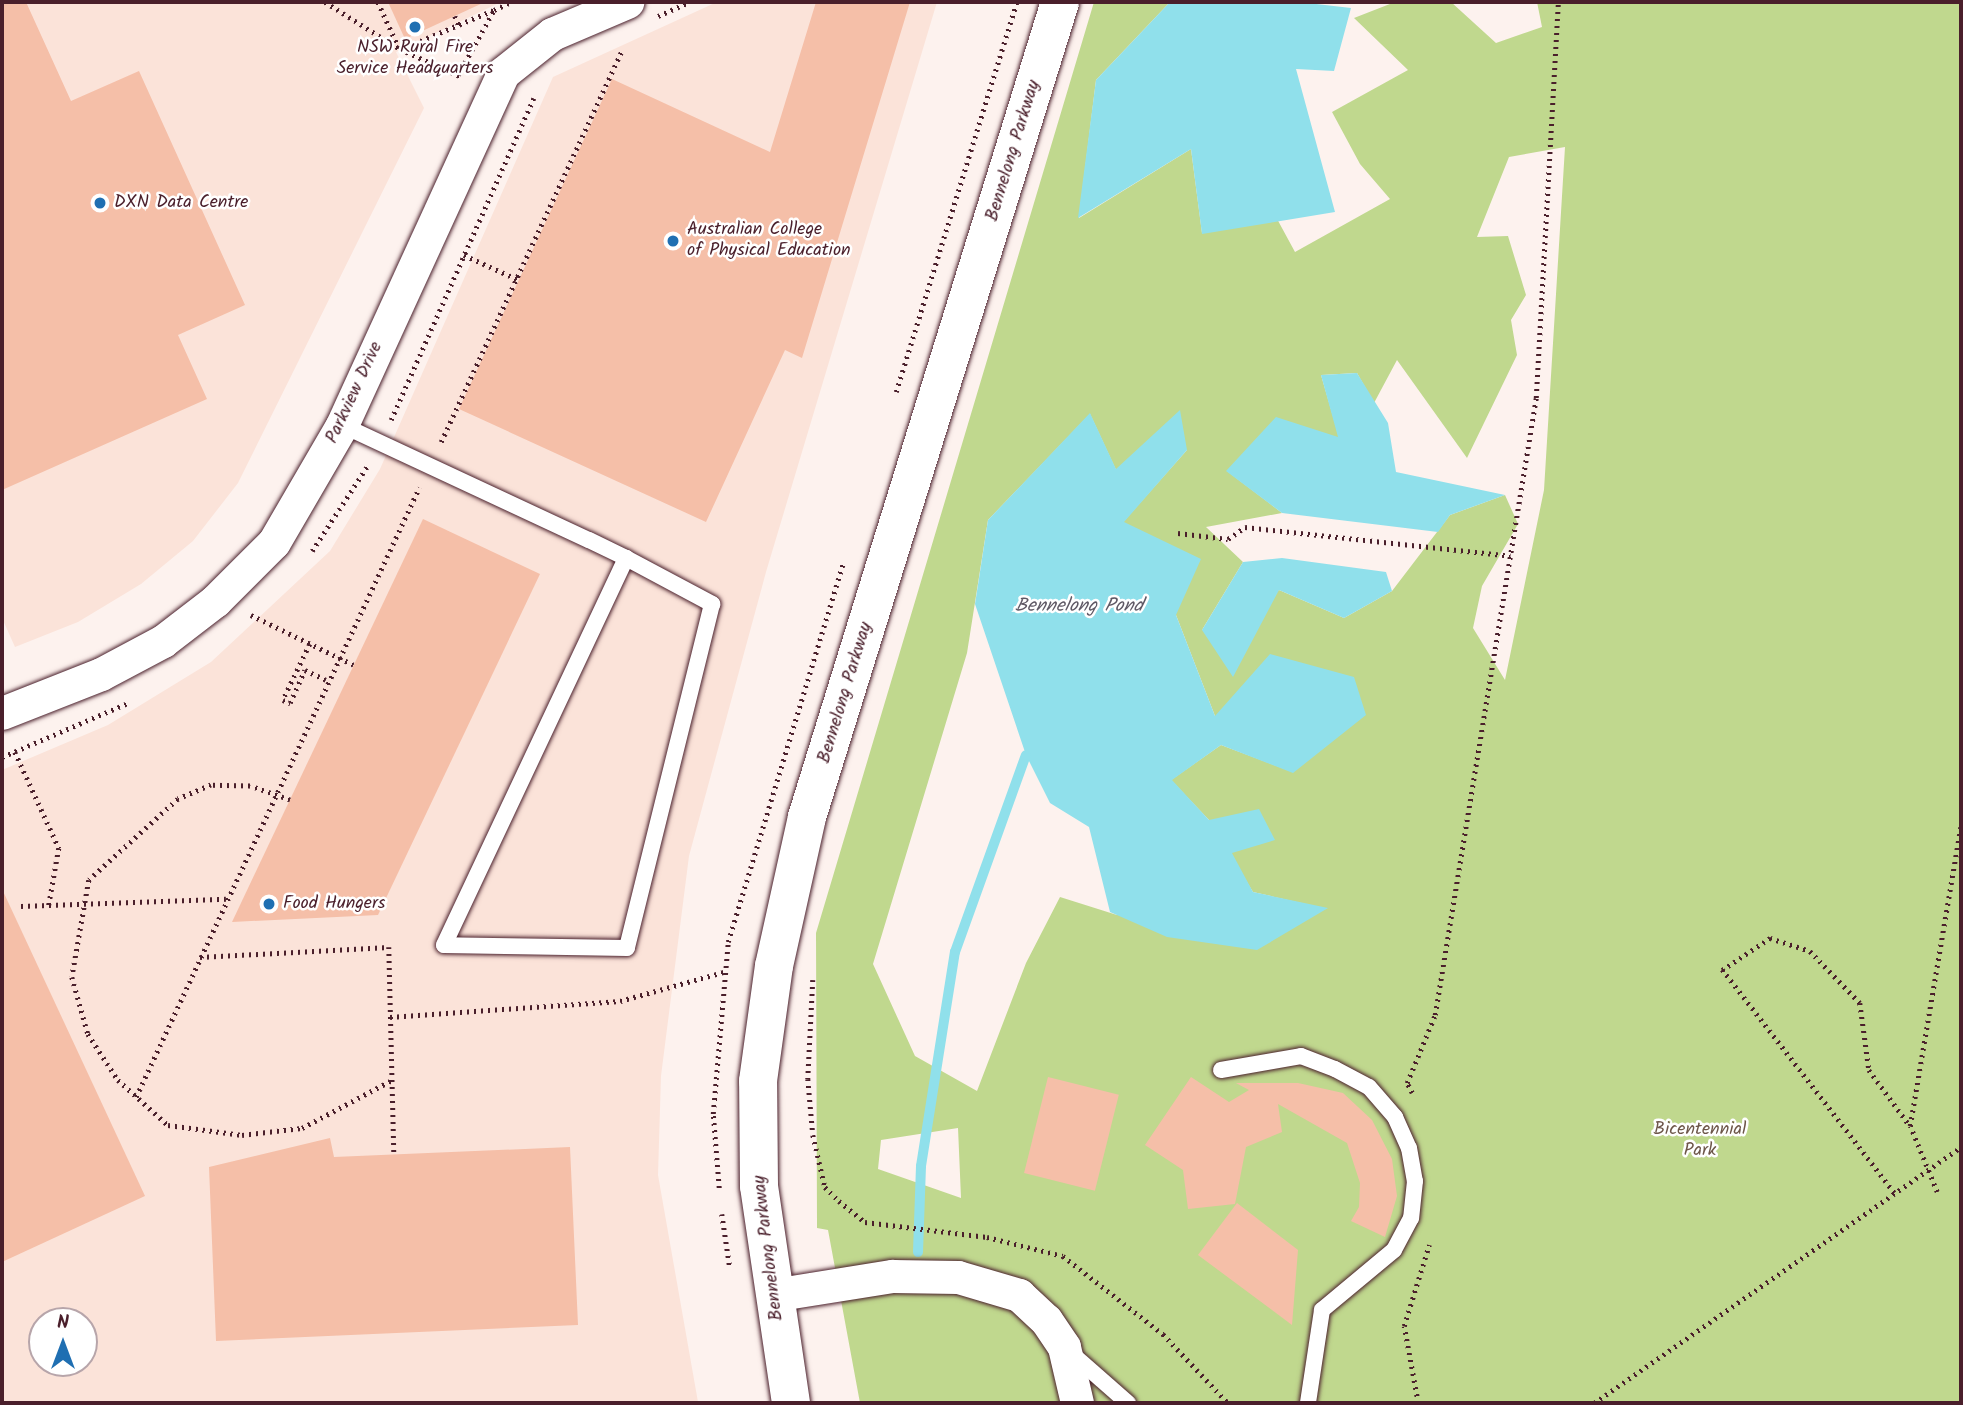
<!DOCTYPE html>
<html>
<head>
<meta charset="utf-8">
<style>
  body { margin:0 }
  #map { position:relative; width:1963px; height:1405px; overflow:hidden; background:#fdf2ee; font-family:Kalam,sans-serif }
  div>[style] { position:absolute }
  .built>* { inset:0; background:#fbe3d9 }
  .green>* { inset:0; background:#c0d88e }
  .water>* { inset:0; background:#90e0eb }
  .stream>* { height:10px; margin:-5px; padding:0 5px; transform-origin:5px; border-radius:5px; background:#90e0eb }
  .building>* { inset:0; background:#f5bfa8; transform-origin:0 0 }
  .path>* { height:4.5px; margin-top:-2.25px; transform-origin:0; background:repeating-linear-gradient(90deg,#4a1f2b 0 2px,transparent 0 7px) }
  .roads { filter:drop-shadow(0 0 2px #4a1f2b) drop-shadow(0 0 2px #4a1f2b) }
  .service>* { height:16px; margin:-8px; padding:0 8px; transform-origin:8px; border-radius:8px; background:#fff }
  .minor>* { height:33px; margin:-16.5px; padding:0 16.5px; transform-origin:16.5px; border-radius:16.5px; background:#fff }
  .tertiary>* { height:38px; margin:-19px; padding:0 19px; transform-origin:19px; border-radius:19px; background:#fff }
  .dots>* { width:19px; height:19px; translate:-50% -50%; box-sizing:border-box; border:4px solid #fff; border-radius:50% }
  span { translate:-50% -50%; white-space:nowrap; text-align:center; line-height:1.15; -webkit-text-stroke:5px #fff; paint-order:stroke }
  .poi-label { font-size:18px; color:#4a1f2b }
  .left { translate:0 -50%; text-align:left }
  .street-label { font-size:18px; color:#4a1f2b }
  .park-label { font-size:18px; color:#6d5649 }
  .water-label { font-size:19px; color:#5f5965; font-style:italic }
  .frame { position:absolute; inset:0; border:4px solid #4a1f2b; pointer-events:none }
  .north { position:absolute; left:28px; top:1307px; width:70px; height:70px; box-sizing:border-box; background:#fff; border:2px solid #b7a5aa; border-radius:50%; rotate:0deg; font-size:19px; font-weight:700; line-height:28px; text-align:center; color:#4a1f2b }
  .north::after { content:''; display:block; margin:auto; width:24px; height:32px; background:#1f6fb2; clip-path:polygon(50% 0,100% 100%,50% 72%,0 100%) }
</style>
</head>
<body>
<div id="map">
  <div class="built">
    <div style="clip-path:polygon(2px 2px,501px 2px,396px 52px,424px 108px,238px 483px,193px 541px,141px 584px,78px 622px,15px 647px,2px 618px)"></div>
    <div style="clip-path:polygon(evenodd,717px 2px,937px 2px,766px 572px,689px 856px,661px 1076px,658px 1175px,698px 1402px,2px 1403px,2px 770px,108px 725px,211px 662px,330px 551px,380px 469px,553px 77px,717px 2px,42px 1321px,84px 1321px,84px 1363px,42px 1363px,42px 1321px)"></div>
  </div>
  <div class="green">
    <div style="clip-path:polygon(evenodd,1094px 2px,1170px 2px,1096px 80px,1079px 218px,1191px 149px,1202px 233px,1276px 217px,1295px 252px,1390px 199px,1360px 164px,1332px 112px,1408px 70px,1354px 18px,1395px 2px,1451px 2px,1496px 43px,1542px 27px,1537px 2px,1961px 2px,1961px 1403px,860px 1403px,828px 1230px,817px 1228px,816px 933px,1094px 2px,1565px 147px,1544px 490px,1505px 680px,1473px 628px,1482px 586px,1518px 524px,1505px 495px,1450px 515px,1392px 591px,1344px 618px,1279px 590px,1202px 630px,1243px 562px,1206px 527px,1282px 513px,1227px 471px,1339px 437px,1321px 375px,1357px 373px,1374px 403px,1397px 360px,1467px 458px,1517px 355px,1511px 320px,1526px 295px,1508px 236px,1477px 237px,1509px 157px,1565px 147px,1094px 2px,1090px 414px,1116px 470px,1187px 450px,1123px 522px,1176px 615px,1215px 716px,1293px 772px,1221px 745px,1171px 780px,1209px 820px,1253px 892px,1327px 909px,1117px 915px,1060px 897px,1026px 963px,977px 1091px,915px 1056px,873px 964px,967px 653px,988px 520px,1090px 414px,1094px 2px,958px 1128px,961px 1198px,878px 1169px,881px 1140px,958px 1128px)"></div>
  </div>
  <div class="water">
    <div style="clip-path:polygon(1170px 2px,1299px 2px,1351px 8px,1334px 71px,1296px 69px,1335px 212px,1202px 234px,1191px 149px,1078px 218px,1096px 80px)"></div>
    <div style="clip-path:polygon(1357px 373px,1388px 423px,1396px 472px,1505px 495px,1450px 515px,1438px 532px,1282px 513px,1226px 471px,1276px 417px,1338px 437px,1321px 375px)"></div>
    <div style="clip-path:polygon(1180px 410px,1187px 450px,1124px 522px,1201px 559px,1176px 615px,1215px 716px,1270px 654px,1354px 677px,1366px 715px,1293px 773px,1221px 745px,1172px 780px,1209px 820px,1259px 809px,1275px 840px,1232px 853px,1253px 892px,1328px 908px,1257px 950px,1167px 937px,1110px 912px,1089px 827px,1050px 803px,1026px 755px,975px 604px,988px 520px,1090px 413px,1116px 469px)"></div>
    <div style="clip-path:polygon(1282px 558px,1386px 572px,1392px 591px,1344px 618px,1279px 590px,1233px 677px,1202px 630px,1243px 562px)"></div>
  </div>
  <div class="stream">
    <div style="left:918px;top:1252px;width:86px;rotate:-88deg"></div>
    <div style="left:921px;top:1166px;width:217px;rotate:-81deg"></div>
    <div style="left:955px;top:952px;width:209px;rotate:-70.2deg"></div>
  </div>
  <div class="building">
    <div style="clip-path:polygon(2px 2px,26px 2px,71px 101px,139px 71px,245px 305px,178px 335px,207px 399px,2px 490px)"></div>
    <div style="clip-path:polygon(388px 2px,485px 2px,405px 39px)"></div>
    <div style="clip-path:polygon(816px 2px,910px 2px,802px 358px,785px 350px,706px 522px,459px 409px,612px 79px,770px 152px)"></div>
    <div style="clip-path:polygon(423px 519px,540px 574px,378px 915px,232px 922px)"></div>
    <div style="clip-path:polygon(2px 889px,145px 1196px,2px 1262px)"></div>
    <div style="left:1048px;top:1077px;width:73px;height:99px;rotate:14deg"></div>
    <div style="clip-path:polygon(1191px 1077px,1229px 1102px,1249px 1090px,1236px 1083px,1298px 1083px,1343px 1093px,1372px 1120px,1392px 1159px,1397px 1196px,1385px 1237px,1351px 1221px,1359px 1207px,1360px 1183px,1347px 1143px,1278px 1104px,1282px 1132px,1246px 1147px,1235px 1204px,1188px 1209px,1183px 1170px,1145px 1145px)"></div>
    <div style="clip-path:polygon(330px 1138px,334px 1157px,570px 1147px,578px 1325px,216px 1341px,209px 1167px)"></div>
    <div style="clip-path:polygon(1237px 1203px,1298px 1250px,1292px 1325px,1198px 1255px)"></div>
  </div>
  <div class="path">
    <div style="left:325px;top:2px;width:89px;rotate:32.1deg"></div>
    <div style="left:400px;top:49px;width:68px;rotate:24.3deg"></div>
    <div style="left:378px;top:2px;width:51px;rotate:65.5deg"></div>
    <div style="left:455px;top:16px;width:11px;rotate:68deg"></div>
    <div style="left:658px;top:16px;width:34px;rotate:-24deg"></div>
    <div style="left:401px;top:49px;width:101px;rotate:-22.8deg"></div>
    <div style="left:458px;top:75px;width:74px;rotate:-61deg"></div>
    <div style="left:494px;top:10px;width:19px;rotate:-25deg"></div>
    <div style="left:464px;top:255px;width:60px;rotate:24.4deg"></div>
    <div style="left:896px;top:392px;width:408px;rotate:-72.8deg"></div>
    <div style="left:391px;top:420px;width:352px;rotate:-66.1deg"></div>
    <div style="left:441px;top:442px;width:433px;rotate:-65.2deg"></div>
    <div style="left:1178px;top:533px;width:50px;rotate:6.8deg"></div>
    <div style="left:1228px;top:539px;width:21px;rotate:-35deg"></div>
    <div style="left:1245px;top:527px;width:267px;rotate:6.2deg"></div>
    <div style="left:312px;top:551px;width:103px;rotate:-56.9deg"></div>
    <div style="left:251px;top:615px;width:114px;rotate:25.9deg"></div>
    <div style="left:310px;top:644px;width:62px;rotate:115.7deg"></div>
    <div style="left:283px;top:700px;width:8px;rotate:23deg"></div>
    <div style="left:290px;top:703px;width:36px;rotate:-66deg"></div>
    <div style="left:305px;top:670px;width:23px;rotate:25deg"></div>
    <div style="left:15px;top:752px;width:106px;rotate:65.4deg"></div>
    <div style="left:59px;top:848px;width:58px;rotate:100deg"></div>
    <div style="left:2px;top:757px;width:137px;rotate:-23.2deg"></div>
    <div style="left:290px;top:800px;width:42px;rotate:-160.7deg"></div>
    <div style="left:250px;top:786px;width:39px;rotate:-179deg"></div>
    <div style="left:211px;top:785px;width:36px;rotate:157deg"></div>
    <div style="left:178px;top:799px;width:120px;rotate:137.7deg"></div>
    <div style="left:89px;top:880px;width:98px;rotate:99.9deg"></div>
    <div style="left:72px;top:977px;width:59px;rotate:74.3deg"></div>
    <div style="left:88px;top:1034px;width:55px;rotate:56.9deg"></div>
    <div style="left:118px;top:1080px;width:67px;rotate:42deg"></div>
    <div style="left:168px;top:1125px;width:75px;rotate:7.7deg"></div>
    <div style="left:242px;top:1135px;width:60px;rotate:-6.7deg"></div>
    <div style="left:302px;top:1128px;width:102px;rotate:-28.1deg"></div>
    <div style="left:21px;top:906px;width:205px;rotate:-2deg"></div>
    <div style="left:200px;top:957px;width:189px;rotate:-3deg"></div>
    <div style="left:389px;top:947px;width:208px;rotate:88.6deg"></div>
    <div style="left:813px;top:980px;width:99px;rotate:92.9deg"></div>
    <div style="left:808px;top:1079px;width:56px;rotate:84.9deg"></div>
    <div style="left:813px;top:1135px;width:53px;rotate:77deg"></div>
    <div style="left:825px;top:1187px;width:20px;rotate:45deg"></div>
    <div style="left:839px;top:1201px;width:33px;rotate:39deg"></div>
    <div style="left:865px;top:1222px;width:123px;rotate:7deg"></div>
    <div style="left:987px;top:1237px;width:78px;rotate:14deg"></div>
    <div style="left:1063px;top:1256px;width:127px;rotate:38deg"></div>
    <div style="left:1163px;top:1334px;width:95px;rotate:46.7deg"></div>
    <div style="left:390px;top:1017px;width:231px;rotate:-4deg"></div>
    <div style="left:620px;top:1001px;width:108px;rotate:-15.6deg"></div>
    <div style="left:1412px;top:1093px;width:11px;rotate:-117deg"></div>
    <div style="left:1407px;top:1083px;width:74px;rotate:-67.6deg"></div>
    <div style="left:1435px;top:1015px;width:625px;rotate:-80.7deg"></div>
    <div style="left:1536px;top:398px;width:397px;rotate:-86.8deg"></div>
    <div style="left:136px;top:1097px;width:672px;rotate:-65.08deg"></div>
    <div style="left:719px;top:1188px;width:74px;rotate:-94.6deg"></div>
    <div style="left:713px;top:1114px;width:173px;rotate:-85deg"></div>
    <div style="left:728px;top:942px;width:398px;rotate:-73.1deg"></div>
    <div style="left:1937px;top:1192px;width:71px;rotate:-112.2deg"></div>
    <div style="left:1910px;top:1126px;width:305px;rotate:-80.4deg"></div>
    <div style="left:1894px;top:1193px;width:282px;rotate:-127.6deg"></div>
    <div style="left:1722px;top:970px;width:58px;rotate:-33.7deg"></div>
    <div style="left:1770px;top:938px;width:42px;rotate:18deg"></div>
    <div style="left:1810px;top:951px;width:72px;rotate:46.1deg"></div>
    <div style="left:1860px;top:1003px;width:68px;rotate:82.3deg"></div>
    <div style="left:1869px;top:1070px;width:69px;rotate:53.8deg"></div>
    <div style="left:722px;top:1214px;width:55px;rotate:81.6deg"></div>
    <div style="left:1418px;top:1403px;width:78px;rotate:-100.3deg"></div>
    <div style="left:1404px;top:1326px;width:85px;rotate:-72.8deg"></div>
    <div style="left:1594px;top:1403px;width:447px;rotate:-34.9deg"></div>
  </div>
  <div class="roads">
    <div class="service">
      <div style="left:342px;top:425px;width:272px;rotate:25deg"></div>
      <div style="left:589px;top:540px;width:41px;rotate:25.9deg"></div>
      <div style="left:626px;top:558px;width:98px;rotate:28.1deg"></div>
      <div style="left:712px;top:604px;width:354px;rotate:103.9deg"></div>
      <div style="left:627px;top:948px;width:183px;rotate:-179.1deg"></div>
      <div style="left:444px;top:945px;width:428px;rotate:-64.8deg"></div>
      <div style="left:1221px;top:1070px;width:81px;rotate:-9.9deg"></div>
      <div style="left:1301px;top:1056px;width:36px;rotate:21deg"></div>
      <div style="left:1335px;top:1069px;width:38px;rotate:28deg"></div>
      <div style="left:1369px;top:1087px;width:40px;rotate:49deg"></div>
      <div style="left:1395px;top:1117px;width:34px;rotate:66deg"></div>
      <div style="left:1409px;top:1148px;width:34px;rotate:80deg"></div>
      <div style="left:1415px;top:1181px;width:37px;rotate:96deg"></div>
      <div style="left:1411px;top:1218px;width:36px;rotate:118deg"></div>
      <div style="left:1394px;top:1250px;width:94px;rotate:140.2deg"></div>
      <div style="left:1322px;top:1310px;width:94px;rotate:98.6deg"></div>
      <div style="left:1071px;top:1353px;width:76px;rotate:41.3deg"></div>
    </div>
    <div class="minor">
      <div style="left:2px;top:713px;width:106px;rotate:-21.5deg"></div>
      <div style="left:101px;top:674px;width:70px;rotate:-28deg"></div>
      <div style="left:163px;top:641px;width:66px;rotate:-37.6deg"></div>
      <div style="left:215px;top:601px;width:83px;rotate:-45deg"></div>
      <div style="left:274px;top:542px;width:135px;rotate:-59.8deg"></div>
      <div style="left:342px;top:425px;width:387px;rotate:-65.4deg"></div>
      <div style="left:503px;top:73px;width:63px;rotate:-38.5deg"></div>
      <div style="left:552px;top:34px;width:82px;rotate:-23.1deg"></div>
      <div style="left:773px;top:1295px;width:121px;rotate:-9.1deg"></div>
      <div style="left:892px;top:1276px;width:66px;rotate:0.9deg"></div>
      <div style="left:958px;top:1277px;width:64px;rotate:16.4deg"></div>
      <div style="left:1019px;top:1295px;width:37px;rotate:43deg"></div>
      <div style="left:1046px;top:1320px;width:32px;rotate:56deg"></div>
      <div style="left:1064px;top:1347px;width:57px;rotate:76.9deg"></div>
    </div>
    <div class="tertiary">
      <div style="left:791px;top:1403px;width:219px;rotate:-98.4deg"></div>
      <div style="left:759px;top:1186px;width:105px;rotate:-90.5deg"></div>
      <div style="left:758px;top:1081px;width:116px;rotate:-82.1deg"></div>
      <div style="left:774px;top:966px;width:153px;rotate:-77.5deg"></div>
      <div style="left:807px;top:817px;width:853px;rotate:-72.75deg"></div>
    </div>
  </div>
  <div class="dots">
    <div style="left:415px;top:27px;background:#1f6fb2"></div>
    <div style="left:100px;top:203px;background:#1f6fb2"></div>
    <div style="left:673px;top:241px;background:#1f6fb2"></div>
    <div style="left:269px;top:904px;background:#1f6fb2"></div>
  </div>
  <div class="poi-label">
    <span style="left:415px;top:59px">NSW Rural Fire<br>Service Headquarters</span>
    <span class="left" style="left:114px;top:203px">DXN Data Centre</span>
    <span class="left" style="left:687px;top:241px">Australian College<br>of Physical Education</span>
    <span class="left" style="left:283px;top:904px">Food Hungers</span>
  </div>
  <div class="street-label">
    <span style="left:1014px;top:151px;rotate:-73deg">Bennelong Parkway</span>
    <span style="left:355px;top:393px;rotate:-65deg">Parkview Drive</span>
    <span style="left:846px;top:693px;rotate:-73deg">Bennelong Parkway</span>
    <span style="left:769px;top:1248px;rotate:-97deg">Bennelong Parkway</span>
  </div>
  <div class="park-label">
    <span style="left:1700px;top:1141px">Bicentennial<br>Park</span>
  </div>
  <div class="water-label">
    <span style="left:1079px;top:607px">Bennelong Pond</span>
  </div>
  <div class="frame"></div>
  <div class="north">N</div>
</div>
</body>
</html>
